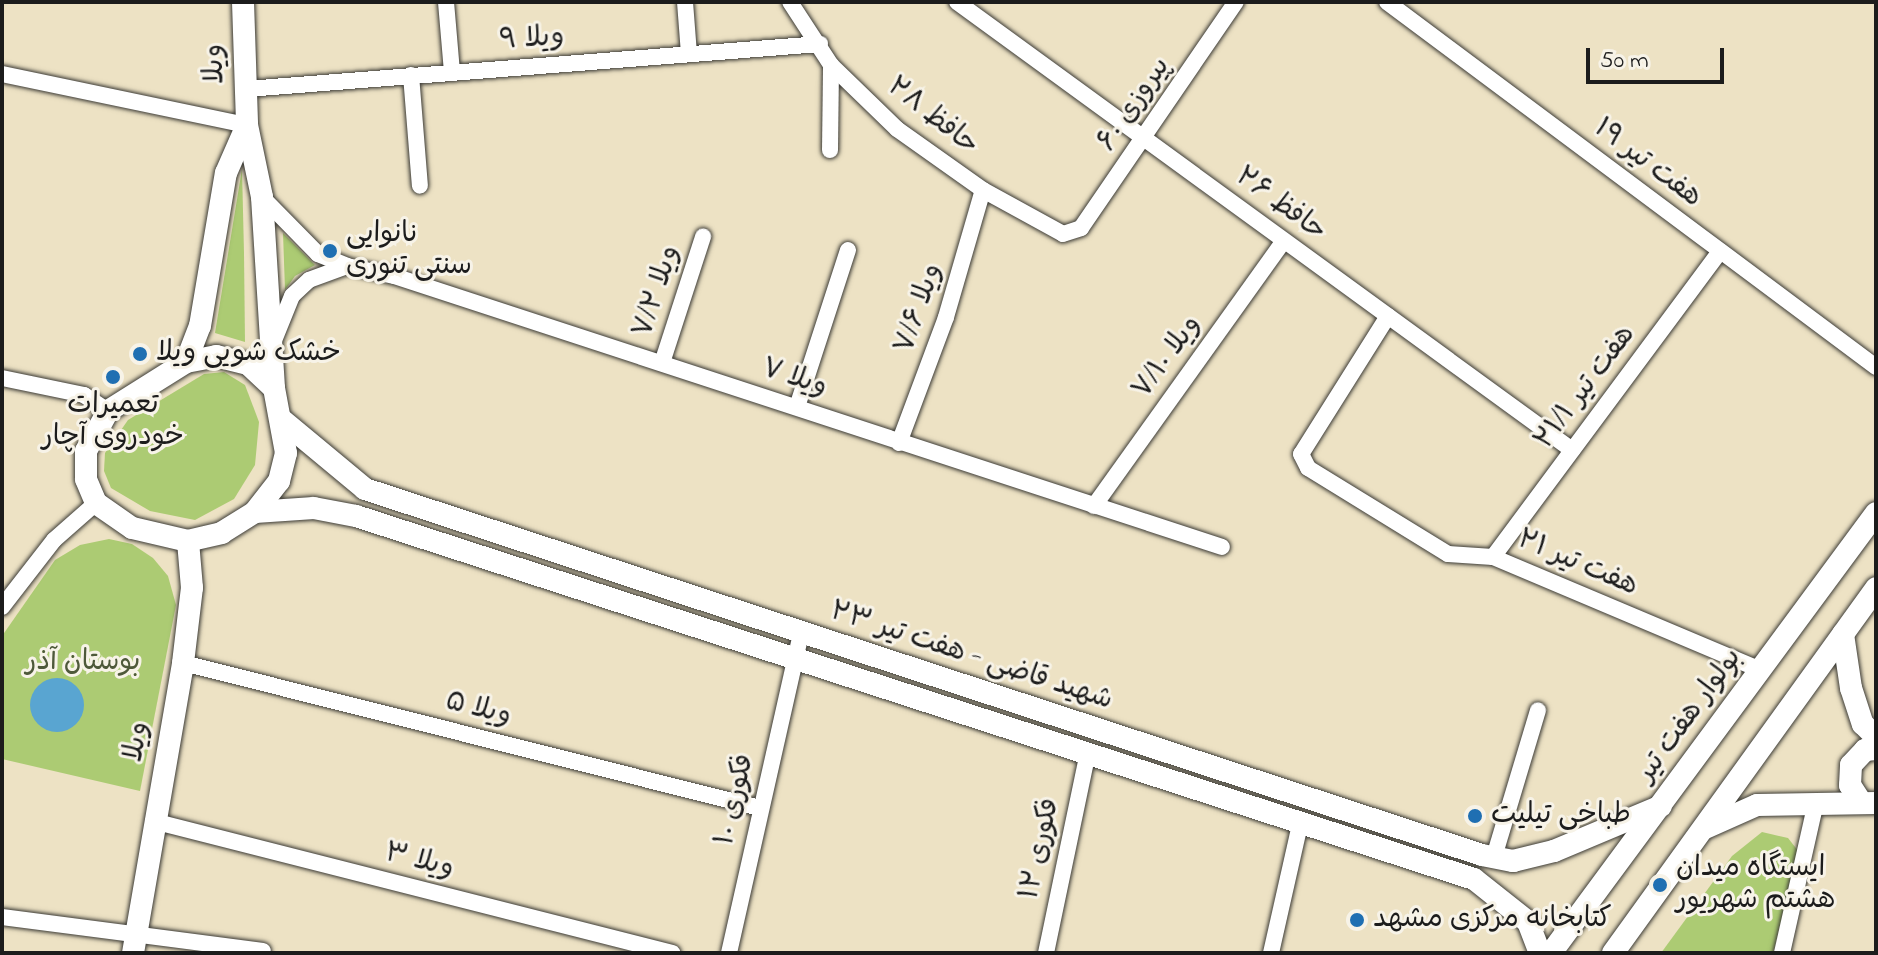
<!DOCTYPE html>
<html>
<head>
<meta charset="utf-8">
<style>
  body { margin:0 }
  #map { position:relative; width:1878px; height:955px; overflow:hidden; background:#ede2c4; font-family:"Indie Flower","Playpen Sans Arabic",sans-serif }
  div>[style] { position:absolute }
  .green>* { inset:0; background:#accb73 }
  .water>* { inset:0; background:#59a5d1 }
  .round { border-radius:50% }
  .roads { filter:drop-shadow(0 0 2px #3b3a35) drop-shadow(0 0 2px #3b3a35) }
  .street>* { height:16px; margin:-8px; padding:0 8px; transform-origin:8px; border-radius:8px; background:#fff }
  .secondary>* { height:22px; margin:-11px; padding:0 11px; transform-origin:11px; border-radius:11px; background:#fff }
  .dots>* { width:22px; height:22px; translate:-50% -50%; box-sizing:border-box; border:4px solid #f7f3e8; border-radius:50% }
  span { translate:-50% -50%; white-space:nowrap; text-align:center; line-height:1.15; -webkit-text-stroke:6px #f7f3e8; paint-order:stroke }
  .street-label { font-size:28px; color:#1c1c1c }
  .poi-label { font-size:28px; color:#1c1c1c }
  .left { translate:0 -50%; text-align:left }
  .park-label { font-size:28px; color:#4e593a }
  .frame { position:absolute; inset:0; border:4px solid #1c1c1c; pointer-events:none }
  .scale { position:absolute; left:1586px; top:48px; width:138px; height:36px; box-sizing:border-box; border:4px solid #1c1c1c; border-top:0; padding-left:10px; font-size:24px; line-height:28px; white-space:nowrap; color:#1c1c1c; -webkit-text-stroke:6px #f7f3e8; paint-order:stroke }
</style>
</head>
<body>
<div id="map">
  <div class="green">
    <div style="clip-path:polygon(242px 169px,244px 253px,245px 342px,215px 333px)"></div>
    <div style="clip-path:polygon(283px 233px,315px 265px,295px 276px,285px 290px)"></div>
    <div style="clip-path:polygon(224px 372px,245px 385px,259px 422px,255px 465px,234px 499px,195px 520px,150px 511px,111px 488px,104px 471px,105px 453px,128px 420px,204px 374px)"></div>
    <div style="clip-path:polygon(109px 539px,132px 544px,153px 558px,168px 576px,176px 605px,140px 791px,2px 759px,2px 636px,55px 560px,80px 545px)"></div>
    <div style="clip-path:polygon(1762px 832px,1788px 838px,1799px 852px,1773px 953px,1661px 953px,1732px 856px)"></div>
  </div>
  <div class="water">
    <div class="round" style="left:30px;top:678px;width:54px;height:54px"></div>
  </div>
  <div class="roads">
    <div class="street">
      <div style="left:446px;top:2px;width:70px;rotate:85.1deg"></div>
      <div style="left:685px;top:2px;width:52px;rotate:85.6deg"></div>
      <div style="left:790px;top:2px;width:75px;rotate:56.9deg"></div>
      <div style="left:831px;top:65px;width:92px;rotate:44.1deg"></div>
      <div style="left:897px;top:129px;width:105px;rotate:35.3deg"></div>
      <div style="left:983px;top:190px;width:91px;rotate:28.8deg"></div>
      <div style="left:1063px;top:234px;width:19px;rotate:-18deg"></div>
      <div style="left:1081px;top:228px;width:274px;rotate:-55.6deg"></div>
      <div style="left:957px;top:2px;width:761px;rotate:36.07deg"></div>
      <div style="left:1387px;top:2px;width:610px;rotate:36.74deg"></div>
      <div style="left:2px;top:74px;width:250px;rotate:11.8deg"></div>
      <div style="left:411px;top:75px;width:111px;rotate:85.4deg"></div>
      <div style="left:247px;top:89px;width:575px;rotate:-4.49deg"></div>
      <div style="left:830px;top:150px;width:85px;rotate:-89.3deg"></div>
      <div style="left:262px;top:197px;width:80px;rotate:45.5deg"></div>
      <div style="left:318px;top:254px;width:31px;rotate:22deg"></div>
      <div style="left:347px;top:266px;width:40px;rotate:159.8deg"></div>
      <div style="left:309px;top:280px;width:23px;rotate:137deg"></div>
      <div style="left:292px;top:296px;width:51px;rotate:112deg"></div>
      <div style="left:347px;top:266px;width:48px;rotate:12deg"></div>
      <div style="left:394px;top:276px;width:871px;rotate:18.12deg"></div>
      <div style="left:1388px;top:316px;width:163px;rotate:122.2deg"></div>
      <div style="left:1301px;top:454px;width:16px;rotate:63deg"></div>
      <div style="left:1308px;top:468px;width:164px;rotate:31.6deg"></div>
      <div style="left:1448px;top:554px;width:45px;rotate:3.8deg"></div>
      <div style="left:1493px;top:557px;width:291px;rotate:22.9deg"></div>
      <div style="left:662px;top:363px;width:133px;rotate:-72deg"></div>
      <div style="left:2px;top:378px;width:84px;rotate:11.7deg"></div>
      <div style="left:84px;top:395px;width:29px;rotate:34deg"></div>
      <div style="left:797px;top:407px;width:165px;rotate:-72deg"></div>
      <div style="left:899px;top:443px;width:134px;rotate:-69.5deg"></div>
      <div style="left:946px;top:317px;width:132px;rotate:-73.8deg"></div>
      <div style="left:1094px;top:506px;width:326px;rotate:-54.4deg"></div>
      <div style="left:1493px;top:557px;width:381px;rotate:-53.4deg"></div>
      <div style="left:2px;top:607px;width:85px;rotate:-52.2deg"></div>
      <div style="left:54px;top:540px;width:56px;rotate:-41.4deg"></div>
      <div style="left:183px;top:663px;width:595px;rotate:14.11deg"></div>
      <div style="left:153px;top:821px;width:536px;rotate:14.27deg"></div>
      <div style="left:1494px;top:857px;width:153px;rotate:-73.3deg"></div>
      <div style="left:2px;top:917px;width:263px;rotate:7.4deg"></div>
      <div style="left:729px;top:953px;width:328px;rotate:-77.3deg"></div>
      <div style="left:1046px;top:953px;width:201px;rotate:-78.2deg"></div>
      <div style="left:1271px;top:953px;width:132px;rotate:-77.3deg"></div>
      <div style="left:1782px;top:953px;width:155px;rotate:-77.3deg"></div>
    </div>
    <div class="secondary">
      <div style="left:243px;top:2px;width:123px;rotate:88.1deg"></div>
      <div style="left:247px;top:125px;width:74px;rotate:78.2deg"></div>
      <div style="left:262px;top:197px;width:191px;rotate:86.4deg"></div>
      <div style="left:216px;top:356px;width:33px;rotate:14deg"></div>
      <div style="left:248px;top:364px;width:35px;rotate:43deg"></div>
      <div style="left:274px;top:388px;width:66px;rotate:79.5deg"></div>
      <div style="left:286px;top:453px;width:29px;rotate:104deg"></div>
      <div style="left:279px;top:481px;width:39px;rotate:128deg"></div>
      <div style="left:255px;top:512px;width:39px;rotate:148deg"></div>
      <div style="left:222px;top:533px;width:35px;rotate:167deg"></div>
      <div style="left:188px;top:541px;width:57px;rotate:-166.9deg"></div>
      <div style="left:132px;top:528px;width:44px;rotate:-145.2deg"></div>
      <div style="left:96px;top:503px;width:26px;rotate:-113deg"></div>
      <div style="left:86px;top:479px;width:28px;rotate:-90deg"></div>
      <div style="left:86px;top:451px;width:46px;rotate:-61.2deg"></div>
      <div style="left:108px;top:411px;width:92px;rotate:-32.1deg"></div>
      <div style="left:186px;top:362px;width:31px;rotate:-11deg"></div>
      <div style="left:186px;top:362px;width:39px;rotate:-69deg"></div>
      <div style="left:200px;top:326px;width:155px;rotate:-80.4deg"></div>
      <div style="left:226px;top:173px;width:52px;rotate:-66.4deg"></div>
      <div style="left:282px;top:420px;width:108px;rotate:39.7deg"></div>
      <div style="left:365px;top:489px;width:1175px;rotate:18.14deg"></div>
      <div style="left:1482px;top:855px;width:32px;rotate:11deg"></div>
      <div style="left:1513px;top:861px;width:42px;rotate:-13.7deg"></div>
      <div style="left:1554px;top:851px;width:116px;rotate:-22.8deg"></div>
      <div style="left:255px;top:512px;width:59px;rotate:-3.9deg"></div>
      <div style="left:314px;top:508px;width:43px;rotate:10.8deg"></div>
      <div style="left:356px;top:516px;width:1175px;rotate:17.99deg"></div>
      <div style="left:1474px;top:879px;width:69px;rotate:38.5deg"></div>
      <div style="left:1528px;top:922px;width:33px;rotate:69deg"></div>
      <div style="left:1843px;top:634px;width:55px;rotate:81.6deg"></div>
      <div style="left:1851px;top:688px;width:38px;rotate:72deg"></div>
      <div style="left:1863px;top:724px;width:18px;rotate:45deg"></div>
      <div style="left:1861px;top:802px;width:20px;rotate:-123deg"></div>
      <div style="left:1850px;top:785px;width:20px;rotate:-87deg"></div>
      <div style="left:1851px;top:765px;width:21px;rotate:-47deg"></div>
      <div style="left:1865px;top:750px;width:11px;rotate:-5deg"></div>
      <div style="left:1703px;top:829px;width:59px;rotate:-24deg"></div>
      <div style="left:1757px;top:805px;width:119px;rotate:-1deg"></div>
      <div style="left:133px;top:953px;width:294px;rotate:-80.2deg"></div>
      <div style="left:183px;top:663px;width:76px;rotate:-83.2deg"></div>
      <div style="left:192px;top:588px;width:47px;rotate:-94.9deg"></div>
      <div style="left:1551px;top:953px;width:547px;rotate:-53.55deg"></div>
      <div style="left:1613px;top:953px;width:450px;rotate:-54.2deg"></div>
    </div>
  </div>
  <div class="dots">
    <div style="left:330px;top:251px;background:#1f6fb2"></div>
    <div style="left:140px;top:354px;background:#1f6fb2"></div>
    <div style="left:113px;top:377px;background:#1f6fb2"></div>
    <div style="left:1475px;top:816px;background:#1f6fb2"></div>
    <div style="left:1660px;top:885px;background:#1f6fb2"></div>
    <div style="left:1357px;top:920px;background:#1f6fb2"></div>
  </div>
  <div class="street-label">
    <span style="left:532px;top:40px;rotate:-4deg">ویلا ۹</span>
    <span style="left:216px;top:64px;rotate:-92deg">ویلا</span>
    <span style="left:1135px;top:105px;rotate:-56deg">پیروزی ۶۰</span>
    <span style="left:932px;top:117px;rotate:38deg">حافظ ۲۸</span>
    <span style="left:1647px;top:164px;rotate:37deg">هفت تیر ۱۹</span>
    <span style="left:1280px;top:205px;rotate:36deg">حافظ ۲۶</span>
    <span style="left:658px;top:292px;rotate:-72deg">ویلا ۷/۲</span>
    <span style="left:920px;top:309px;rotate:-71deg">ویلا ۷/۶</span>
    <span style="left:1168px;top:358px;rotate:-54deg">ویلا ۷/۱۰</span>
    <span style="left:794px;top:379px;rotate:18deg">ویلا ۷</span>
    <span style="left:1586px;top:388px;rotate:-53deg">هفت تیر ۲۱/۱</span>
    <span style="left:1577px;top:564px;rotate:23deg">هفت تیر ۲۱</span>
    <span style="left:971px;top:657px;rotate:18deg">شهید قاضی - هفت تیر ۲۳</span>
    <span style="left:478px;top:710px;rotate:14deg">ویلا ۵</span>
    <span style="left:1690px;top:716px;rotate:-54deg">بولوار هفت تیر</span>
    <span style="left:138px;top:742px;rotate:-80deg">ویلا</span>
    <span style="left:736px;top:800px;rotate:-77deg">فکوری ۱۰</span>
    <span style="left:1041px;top:849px;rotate:-78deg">فکوری ۱۲</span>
    <span style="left:419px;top:862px;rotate:14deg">ویلا ۳</span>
  </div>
  <div class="poi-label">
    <span class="left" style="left:346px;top:251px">نانوایی<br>سنتی تنوری</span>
    <span class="left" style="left:156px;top:354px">خشک شویی ویلا</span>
    <span style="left:113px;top:422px">تعمیرات<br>خودروی آچار</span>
    <span class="left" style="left:1491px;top:816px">طباخی تیلیت</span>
    <span class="left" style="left:1676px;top:885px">ایستگاه میدان<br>هشتم شهریور</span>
    <span class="left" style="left:1373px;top:920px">کتابخانه مرکزی مشهد</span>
  </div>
  <div class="park-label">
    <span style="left:83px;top:663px">بوستان آذر</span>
  </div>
  <div class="frame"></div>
  <div class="scale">50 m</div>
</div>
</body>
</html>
